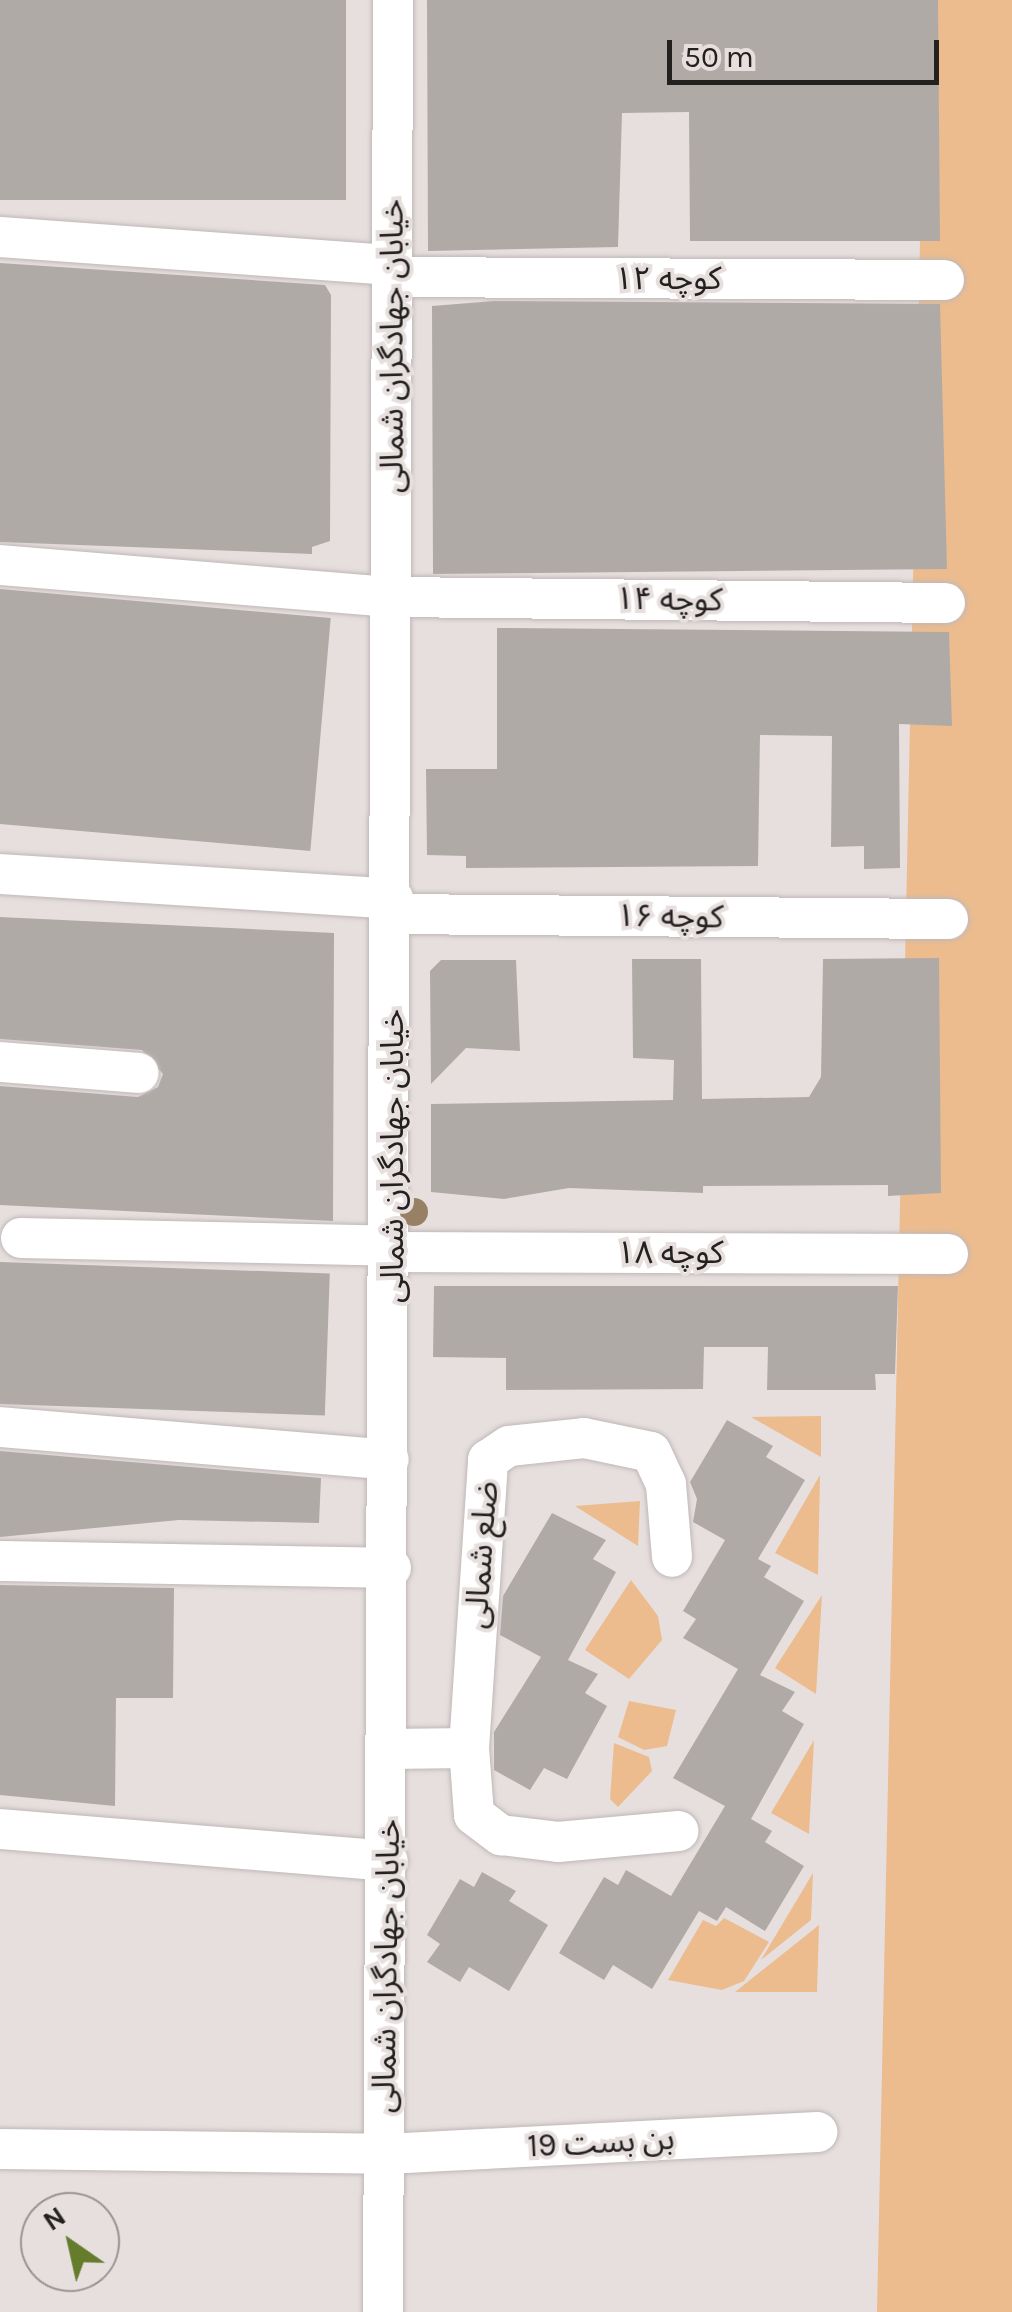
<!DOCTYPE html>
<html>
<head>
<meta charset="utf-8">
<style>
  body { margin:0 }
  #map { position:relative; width:1012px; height:2312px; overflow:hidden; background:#e6dfde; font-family:Karla,"Noto Sans Arabic",sans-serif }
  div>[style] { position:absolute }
  .green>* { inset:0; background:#ecbc8f }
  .building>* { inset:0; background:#b0aaa7; transform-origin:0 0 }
  .roads { filter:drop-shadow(0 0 2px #bfb8b7) drop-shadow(0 0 2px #bfb8b7) }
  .minor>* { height:40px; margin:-20px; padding:0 20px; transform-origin:20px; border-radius:20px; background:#fff }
  .trees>* { width:28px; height:28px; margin:-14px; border-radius:50%; background:#988064 }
  span { translate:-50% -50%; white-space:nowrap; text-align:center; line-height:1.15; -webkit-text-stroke:8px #e6dfde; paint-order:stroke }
  .street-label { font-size:32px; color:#232020 }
  .north { position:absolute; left:20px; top:2192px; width:100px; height:100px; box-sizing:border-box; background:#e6dfde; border:2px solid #989392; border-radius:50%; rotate:326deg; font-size:28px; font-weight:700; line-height:40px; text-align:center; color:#232020 }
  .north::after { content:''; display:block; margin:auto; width:35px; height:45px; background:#657c2d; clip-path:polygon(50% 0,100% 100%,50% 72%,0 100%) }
  .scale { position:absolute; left:667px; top:40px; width:272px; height:45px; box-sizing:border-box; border:5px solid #232020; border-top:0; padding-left:12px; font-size:30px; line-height:35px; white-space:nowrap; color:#232020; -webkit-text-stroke:8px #e6dfde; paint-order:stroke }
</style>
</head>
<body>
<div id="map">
  <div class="green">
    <div style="clip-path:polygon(925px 0,1012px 0,1012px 2312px,877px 2312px)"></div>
    <div style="clip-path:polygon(821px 1416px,821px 1457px,751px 1417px)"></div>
    <div style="clip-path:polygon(820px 1475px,818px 1575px,775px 1553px)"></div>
    <div style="clip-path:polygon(640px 1501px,638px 1546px,575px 1506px)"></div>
    <div style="clip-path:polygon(631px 1580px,658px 1616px,662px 1640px,629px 1679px,585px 1650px)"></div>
    <div style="clip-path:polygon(822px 1595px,816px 1694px,775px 1668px)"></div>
    <div style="clip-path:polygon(629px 1701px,676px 1710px,667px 1746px,644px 1750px,618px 1737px)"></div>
    <div style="clip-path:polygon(814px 1740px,809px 1834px,771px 1813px)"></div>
    <div style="clip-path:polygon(614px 1743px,649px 1757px,652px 1771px,618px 1807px,610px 1799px)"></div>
    <div style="clip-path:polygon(813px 1873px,811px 1920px,761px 1960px)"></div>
    <div style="clip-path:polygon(724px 1918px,769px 1942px,744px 1981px,722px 1990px,668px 1980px,703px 1920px,716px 1926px)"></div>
    <div style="clip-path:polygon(819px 1925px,817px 1992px,735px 1992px)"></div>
  </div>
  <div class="building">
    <div style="left:0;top:0;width:346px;height:200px"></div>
    <div style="clip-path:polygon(427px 0,938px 0,940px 241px,690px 241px,689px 112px,622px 113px,618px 247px,428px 251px)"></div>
    <div style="clip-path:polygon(0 263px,325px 285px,331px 295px,330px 541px,312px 547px,312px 554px,0 542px)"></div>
    <div style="clip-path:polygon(494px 301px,940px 304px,947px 569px,433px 574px,432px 306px)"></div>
    <div style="left:0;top:589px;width:332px;height:234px;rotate:5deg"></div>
    <div style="clip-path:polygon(497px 628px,949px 632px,952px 726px,899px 724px,900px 868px,864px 869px,864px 846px,831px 847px,832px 736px,760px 735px,758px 866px,466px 868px,466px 856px,427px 855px,426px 769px,497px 769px)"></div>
    <div style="clip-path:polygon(0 917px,334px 933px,333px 1221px,0 1205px,0 1086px,138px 1097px,158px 1087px,163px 1074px,142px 1050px,0 1039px)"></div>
    <div style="clip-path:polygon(939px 958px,941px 1193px,888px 1196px,888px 1185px,703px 1186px,703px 1193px,569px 1188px,504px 1199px,431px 1192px,431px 1104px,673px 1100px,674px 1060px,633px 1058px,632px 959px,701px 959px,702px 1099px,809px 1097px,821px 1077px,823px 959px)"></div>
    <div style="clip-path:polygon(441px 960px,516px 960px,520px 1051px,466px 1048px,431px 1084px,430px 971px)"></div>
    <div style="left:0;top:1262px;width:330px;height:142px;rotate:2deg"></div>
    <div style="clip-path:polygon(434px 1286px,898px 1286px,895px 1374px,875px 1374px,876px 1390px,767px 1390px,768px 1347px,704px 1347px,703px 1389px,506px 1390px,506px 1358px,433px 1357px)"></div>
    <div style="clip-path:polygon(727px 1420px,773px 1446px,766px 1457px,805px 1480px,758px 1559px,771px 1566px,764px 1577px,804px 1601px,760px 1675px,795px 1692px,782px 1711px,804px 1724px,751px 1819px,772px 1831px,765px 1842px,804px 1866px,765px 1931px,726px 1907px,717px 1921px,699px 1911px,652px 1989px,613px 1965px,604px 1980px,559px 1953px,604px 1877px,618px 1885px,626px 1870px,671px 1896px,725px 1806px,673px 1778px,738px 1669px,683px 1638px,696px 1619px,683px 1611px,725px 1540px,693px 1522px,697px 1499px,690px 1482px)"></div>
    <div style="clip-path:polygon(0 1451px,321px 1478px,319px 1523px,179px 1520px,0 1537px)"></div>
    <div style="clip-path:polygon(552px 1513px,606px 1540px,593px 1559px,616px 1572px,568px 1660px,598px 1674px,585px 1693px,607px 1706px,567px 1779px,544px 1768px,530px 1790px,494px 1770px,494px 1732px,541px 1657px,500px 1635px,503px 1596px)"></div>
    <div style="clip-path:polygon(0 1585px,174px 1588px,173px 1698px,116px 1698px,115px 1806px,0 1795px)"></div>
    <div style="clip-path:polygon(482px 1872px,516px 1891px,509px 1901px,548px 1925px,509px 1991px,469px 1967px,460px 1982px,427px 1962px,440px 1944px,427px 1935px,460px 1879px,474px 1887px)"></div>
  </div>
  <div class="roads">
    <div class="minor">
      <div style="left:0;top:237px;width:394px;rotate:4.1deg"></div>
      <div style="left:393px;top:277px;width:551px;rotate:0.31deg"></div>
      <div style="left:0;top:565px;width:394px;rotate:4.7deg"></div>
      <div style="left:393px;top:597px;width:552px;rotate:0.62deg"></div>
      <div style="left:0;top:874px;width:394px;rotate:3.6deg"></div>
      <div style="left:393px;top:914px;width:555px;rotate:0.52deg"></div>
      <div style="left:0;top:1062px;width:139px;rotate:4.5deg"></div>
      <div style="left:21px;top:1238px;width:372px;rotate:1.2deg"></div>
      <div style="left:393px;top:1252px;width:555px;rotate:0.21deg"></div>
      <div style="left:0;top:1427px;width:390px;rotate:4.8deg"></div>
      <div style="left:0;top:1561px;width:391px;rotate:1deg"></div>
      <div style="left:469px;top:1748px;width:289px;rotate:-86.2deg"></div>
      <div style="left:488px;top:1460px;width:25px;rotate:-34deg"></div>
      <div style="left:509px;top:1446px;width:75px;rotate:-6.1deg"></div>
      <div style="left:584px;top:1438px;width:68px;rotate:11.8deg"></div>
      <div style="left:651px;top:1452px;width:35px;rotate:65deg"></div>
      <div style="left:666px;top:1484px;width:73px;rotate:85.3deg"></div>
      <div style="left:389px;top:1749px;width:80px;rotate:-0.7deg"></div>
      <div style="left:469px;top:1748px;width:67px;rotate:85.7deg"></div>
      <div style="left:474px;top:1815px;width:34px;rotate:37deg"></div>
      <div style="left:501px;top:1835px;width:57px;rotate:7deg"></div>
      <div style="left:558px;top:1842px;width:121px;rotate:-5.2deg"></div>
      <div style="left:0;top:1829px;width:389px;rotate:4.7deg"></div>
      <div style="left:0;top:2149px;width:385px;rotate:0.7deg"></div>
      <div style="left:385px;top:2154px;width:433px;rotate:-2.9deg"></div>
      <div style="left:383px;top:2312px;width:2312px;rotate:-89.75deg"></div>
    </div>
  </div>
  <div class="trees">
    <div style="left:414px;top:1212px"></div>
  </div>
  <div class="street-label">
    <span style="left:668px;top:279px">کوچه ۱۲</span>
    <span style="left:393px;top:346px;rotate:-90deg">خیابان جهادگران شمالی</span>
    <span style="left:669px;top:600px;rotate:1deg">کوچه ۱۴</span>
    <span style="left:670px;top:917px;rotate:1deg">کوچه ۱۶</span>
    <span style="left:393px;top:1156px;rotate:-90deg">خیابان جهادگران شمالی</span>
    <span style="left:670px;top:1253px">کوچه ۱۸</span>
    <span style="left:482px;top:1555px;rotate:-86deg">ضلع شمالی</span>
    <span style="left:387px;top:1966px;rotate:-89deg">خیابان جهادگران شمالی</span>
    <span style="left:601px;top:2143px;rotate:-3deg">بن بست 19</span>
  </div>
  <div class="north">N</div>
  <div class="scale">50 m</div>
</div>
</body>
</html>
